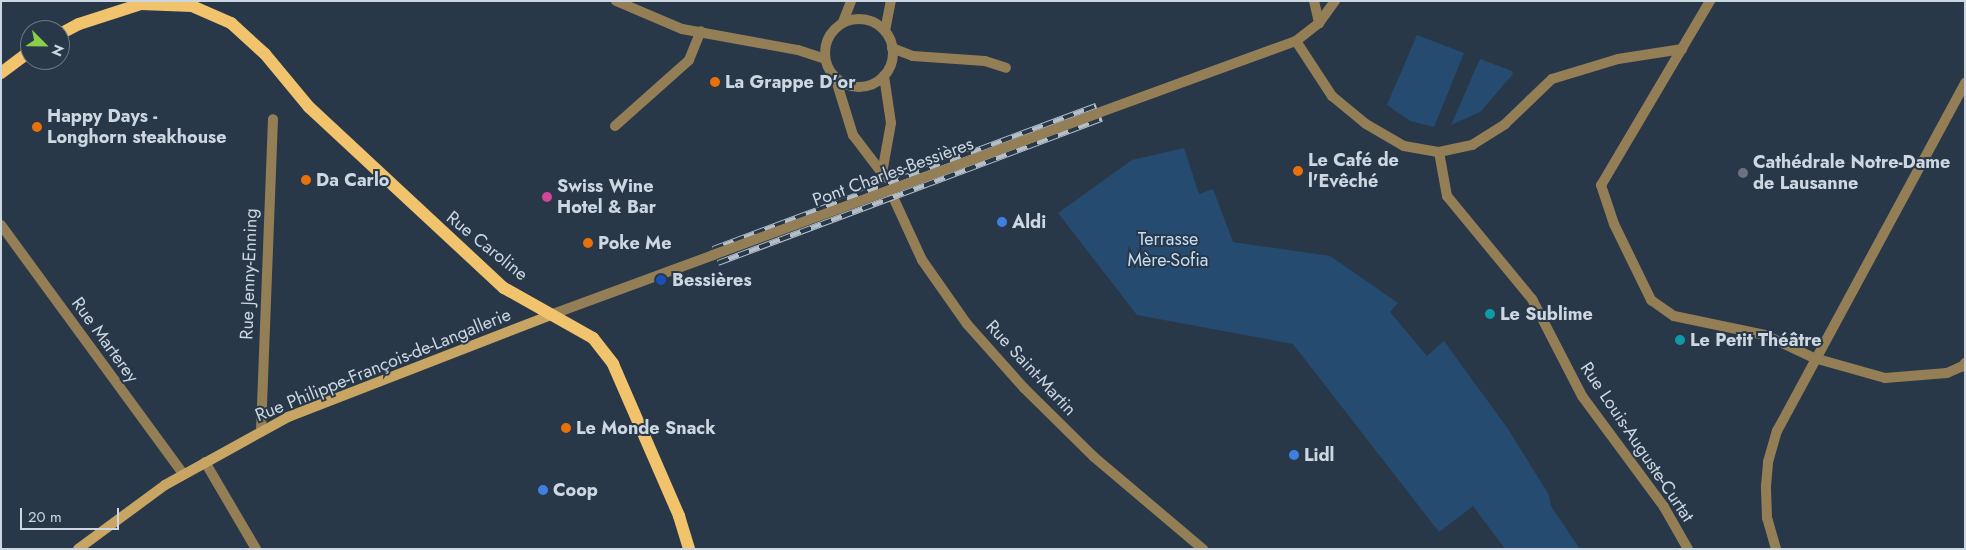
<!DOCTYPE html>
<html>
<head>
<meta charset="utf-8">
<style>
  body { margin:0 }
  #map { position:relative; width:1966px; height:550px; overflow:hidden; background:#283849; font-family:Jost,sans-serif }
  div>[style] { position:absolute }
  .green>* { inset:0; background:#254b70 }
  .service>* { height:10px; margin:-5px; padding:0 5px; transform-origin:5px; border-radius:5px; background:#947e55 }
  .pedestrian>* { height:10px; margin:-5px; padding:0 5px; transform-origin:5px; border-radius:5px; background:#947e55 }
  .minor>* { height:10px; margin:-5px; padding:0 5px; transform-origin:5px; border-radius:5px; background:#947e55 }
  .tertiary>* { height:10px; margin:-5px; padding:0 5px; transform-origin:5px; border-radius:5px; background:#947e55 }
  .tertiary>.ring { margin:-5px; padding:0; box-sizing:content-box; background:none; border:10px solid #947e55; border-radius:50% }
  .secondary>* { height:10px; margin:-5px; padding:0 5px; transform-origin:5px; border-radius:5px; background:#c8a563 }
  .primary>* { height:12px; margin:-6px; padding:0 6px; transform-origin:6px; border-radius:6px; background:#f1c36c }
  .rail>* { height:5.5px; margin-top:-2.75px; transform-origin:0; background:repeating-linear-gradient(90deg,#283849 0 11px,#b4bfca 0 22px); box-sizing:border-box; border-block:1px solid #b4bfca }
  .minor-bridge>* { height:10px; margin:-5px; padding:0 5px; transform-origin:5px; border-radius:5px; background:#947e55 }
  .dots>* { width:14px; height:14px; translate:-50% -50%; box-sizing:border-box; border:2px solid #283849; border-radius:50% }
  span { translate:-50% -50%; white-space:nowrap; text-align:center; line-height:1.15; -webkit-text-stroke:4px #283849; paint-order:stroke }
  .poi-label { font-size:18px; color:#cdd7e1; font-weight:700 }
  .left { translate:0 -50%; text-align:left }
  .street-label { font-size:18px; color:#cdd7e1 }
  .park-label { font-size:18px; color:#c4ddf6 }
  .frame { position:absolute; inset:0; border:2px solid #cdd7e1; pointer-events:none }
  .north { position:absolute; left:20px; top:20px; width:50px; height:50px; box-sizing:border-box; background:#283849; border:1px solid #6a7886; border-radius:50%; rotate:113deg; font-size:14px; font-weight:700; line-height:20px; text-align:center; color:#cdd7e1 }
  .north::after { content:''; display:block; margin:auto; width:18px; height:22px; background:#8ace47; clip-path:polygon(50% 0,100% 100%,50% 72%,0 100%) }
  .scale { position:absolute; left:20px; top:508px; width:99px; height:22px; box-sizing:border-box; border:2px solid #cdd7e1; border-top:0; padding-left:6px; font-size:15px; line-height:18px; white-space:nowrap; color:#cdd7e1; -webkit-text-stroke:4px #283849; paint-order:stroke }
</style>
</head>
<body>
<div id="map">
  <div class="green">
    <div style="clip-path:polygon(1417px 35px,1464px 53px,1434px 127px,1410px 121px,1387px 105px)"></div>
    <div style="clip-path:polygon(1480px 59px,1512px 71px,1513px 74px,1480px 112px,1451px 125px)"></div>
    <div style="clip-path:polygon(1184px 148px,1199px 194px,1213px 189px,1233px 242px,1330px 256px,1398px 303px,1390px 312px,1427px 356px,1444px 341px,1508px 429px,1549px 495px,1551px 506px,1580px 549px,1505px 549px,1473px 506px,1439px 532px,1293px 344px,1137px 315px,1058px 213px,1132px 160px)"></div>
  </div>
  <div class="service">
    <div style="left:615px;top:126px;width:99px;rotate:-41.7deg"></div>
    <div style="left:689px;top:60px;width:31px;rotate:-68deg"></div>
  </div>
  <div class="pedestrian">
    <div style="left:616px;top:1px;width:72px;rotate:23deg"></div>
    <div style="left:682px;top:29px;width:118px;rotate:10.3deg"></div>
    <div style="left:798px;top:50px;width:28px;rotate:18deg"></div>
    <div style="left:1314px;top:1px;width:23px;rotate:77deg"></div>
    <div style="left:892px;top:48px;width:22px;rotate:21deg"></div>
    <div style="left:913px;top:56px;width:72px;rotate:4deg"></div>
    <div style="left:985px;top:61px;width:22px;rotate:18deg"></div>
    <div style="left:1439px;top:152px;width:45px;rotate:79.7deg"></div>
    <div style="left:1447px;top:196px;width:134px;rotate:50.5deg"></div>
    <div style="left:1532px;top:299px;width:109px;rotate:62.7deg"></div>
    <div style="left:1582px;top:396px;width:138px;rotate:53.5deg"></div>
    <div style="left:1664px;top:507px;width:48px;rotate:60.3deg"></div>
    <div style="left:1814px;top:358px;width:74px;rotate:15.7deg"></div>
    <div style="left:1885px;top:378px;width:62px;rotate:-4.6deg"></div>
    <div style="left:1947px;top:373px;width:17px;rotate:-24deg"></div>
    <div style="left:261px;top:431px;width:312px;rotate:-87.8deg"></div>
  </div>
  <div class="minor">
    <div style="left:1710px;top:1px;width:214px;rotate:120.6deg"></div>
    <div style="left:1601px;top:185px;width:41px;rotate:71.6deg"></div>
    <div style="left:1614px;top:224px;width:85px;rotate:64deg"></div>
    <div style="left:1651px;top:300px;width:28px;rotate:35deg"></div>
    <div style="left:1674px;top:316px;width:93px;rotate:11.8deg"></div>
    <div style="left:1765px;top:335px;width:54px;rotate:25.1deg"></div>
    <div style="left:1296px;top:41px;width:66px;rotate:56.8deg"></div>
    <div style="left:1332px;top:96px;width:44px;rotate:39.5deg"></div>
    <div style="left:1366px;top:124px;width:44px;rotate:30.1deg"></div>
    <div style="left:1404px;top:146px;width:36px;rotate:10deg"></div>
    <div style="left:1439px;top:152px;width:34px;rotate:-12deg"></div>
    <div style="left:1472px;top:145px;width:39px;rotate:-32deg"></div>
    <div style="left:1505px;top:124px;width:65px;rotate:-43.8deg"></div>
    <div style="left:1552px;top:79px;width:69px;rotate:-16.9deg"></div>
    <div style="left:1618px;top:59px;width:65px;rotate:-8.9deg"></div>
    <div style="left:1098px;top:113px;width:211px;rotate:-20deg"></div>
    <div style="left:1296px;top:41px;width:29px;rotate:-38deg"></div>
    <div style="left:1319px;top:23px;width:27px;rotate:-54deg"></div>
    <div style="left:1px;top:225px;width:308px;rotate:53.8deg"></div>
    <div style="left:553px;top:314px;width:171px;rotate:-20.2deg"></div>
    <div style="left:1965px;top:363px;width:4px;rotate:90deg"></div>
    <div style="left:205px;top:462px;width:101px;rotate:59.6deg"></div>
    <div style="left:1776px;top:549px;width:32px;rotate:-106deg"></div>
    <div style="left:1767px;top:518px;width:32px;rotate:-92deg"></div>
    <div style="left:1766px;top:486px;width:24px;rotate:-85deg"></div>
    <div style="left:1768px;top:462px;width:32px;rotate:-74deg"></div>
    <div style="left:1777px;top:431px;width:396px;rotate:-61.6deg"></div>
  </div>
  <div class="tertiary">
    <div class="ring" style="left:825px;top:19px;width:58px;height:58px"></div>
    <div style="left:843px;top:22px;width:22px;rotate:-69deg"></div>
    <div style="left:885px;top:31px;width:31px;rotate:-79deg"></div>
    <div style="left:835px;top:77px;width:61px;rotate:72.8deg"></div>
    <div style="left:853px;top:135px;width:48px;rotate:52.7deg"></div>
    <div style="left:882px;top:173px;width:96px;rotate:65.3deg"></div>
    <div style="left:922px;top:260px;width:78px;rotate:54.9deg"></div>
    <div style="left:967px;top:324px;width:86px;rotate:48.3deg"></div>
    <div style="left:1024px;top:388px;width:98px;rotate:44.6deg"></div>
    <div style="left:1094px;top:457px;width:143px;rotate:40.2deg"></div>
    <div style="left:882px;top:173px;width:51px;rotate:-79.8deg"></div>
    <div style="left:891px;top:123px;width:48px;rotate:-98.5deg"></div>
  </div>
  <div class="secondary">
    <div style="left:78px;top:549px;width:108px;rotate:-36.3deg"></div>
    <div style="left:165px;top:485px;width:141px;rotate:-28.9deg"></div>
    <div style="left:288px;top:417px;width:284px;rotate:-21.2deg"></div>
  </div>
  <div class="primary">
    <div style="left:60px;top:34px;width:21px;rotate:-28deg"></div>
    <div style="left:79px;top:24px;width:65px;rotate:-17.9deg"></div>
    <div style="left:141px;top:4px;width:51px;rotate:2.2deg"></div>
    <div style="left:192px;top:6px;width:43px;rotate:23.6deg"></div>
    <div style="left:231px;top:23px;width:46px;rotate:42.4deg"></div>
    <div style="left:265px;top:54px;width:69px;rotate:50.3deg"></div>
    <div style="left:309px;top:107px;width:266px;rotate:42.9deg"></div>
    <div style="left:504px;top:288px;width:102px;rotate:29.3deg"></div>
    <div style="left:593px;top:338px;width:33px;rotate:52deg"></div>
    <div style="left:613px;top:364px;width:166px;rotate:66.5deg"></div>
    <div style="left:679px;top:516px;width:34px;rotate:73deg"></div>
    <div style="left:1px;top:73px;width:36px;rotate:-37deg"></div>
  </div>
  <div class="rail">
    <div style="left:713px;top:249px;width:409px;rotate:-20.5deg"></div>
    <div style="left:718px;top:263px;width:410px;rotate:-20.6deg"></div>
  </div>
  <div class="minor-bridge">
    <div style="left:713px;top:255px;width:410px;rotate:-20.2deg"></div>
  </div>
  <div class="dots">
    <div style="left:715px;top:82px;background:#e8710a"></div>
    <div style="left:37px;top:127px;background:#e8710a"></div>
    <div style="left:1298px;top:171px;background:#e8710a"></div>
    <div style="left:1743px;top:173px;background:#6b7280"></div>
    <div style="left:306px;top:180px;background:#e8710a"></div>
    <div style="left:547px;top:197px;background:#d1479c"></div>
    <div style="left:1002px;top:222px;background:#3f7fe0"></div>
    <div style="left:588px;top:243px;background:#e8710a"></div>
    <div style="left:661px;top:280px;background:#1a4fb4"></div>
    <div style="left:1490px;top:314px;background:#0f9aa8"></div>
    <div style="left:1680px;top:340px;background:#0f9aa8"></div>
    <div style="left:566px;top:428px;background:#e8710a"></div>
    <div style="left:1294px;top:455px;background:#3f7fe0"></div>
    <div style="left:543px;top:490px;background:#3f7fe0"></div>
  </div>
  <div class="poi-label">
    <span class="left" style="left:725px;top:82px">La Grappe D’or</span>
    <span class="left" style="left:47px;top:127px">Happy Days -<br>Longhorn steakhouse</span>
    <span class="left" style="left:1308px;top:171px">Le Café de<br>l'Evêché</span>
    <span class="left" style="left:1753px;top:173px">Cathédrale Notre-Dame<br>de Lausanne</span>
    <span class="left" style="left:316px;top:180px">Da Carlo</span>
    <span class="left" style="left:557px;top:197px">Swiss Wine<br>Hotel &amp; Bar</span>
    <span class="left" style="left:1012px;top:222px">Aldi</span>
    <span class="left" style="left:598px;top:243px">Poke Me</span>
    <span class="left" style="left:672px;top:280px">Bessières</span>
    <span class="left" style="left:1500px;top:314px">Le Sublime</span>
    <span class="left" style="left:1690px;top:340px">Le Petit Théâtre</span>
    <span class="left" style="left:576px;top:428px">Le Monde Snack</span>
    <span class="left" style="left:1304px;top:455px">Lidl</span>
    <span class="left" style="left:553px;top:490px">Coop</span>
  </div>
  <div class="street-label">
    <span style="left:893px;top:172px;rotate:-20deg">Pont Charles-Bessières</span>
    <span style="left:487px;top:246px;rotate:39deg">Rue Caroline</span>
    <span style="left:249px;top:274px;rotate:-88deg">Rue Jenny-Enning</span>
    <span style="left:105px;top:340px;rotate:54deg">Rue Marterey</span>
    <span style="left:383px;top:365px;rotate:-22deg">Rue Philippe-François-de-Langallerie</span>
    <span style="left:1031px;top:368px;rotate:47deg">Rue Saint-Martin</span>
    <span style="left:1637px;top:442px;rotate:56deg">Rue Louis-Auguste-Curtat</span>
  </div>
  <div class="park-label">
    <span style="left:1168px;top:250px">Terrasse<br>Mère-Sofia</span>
  </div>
  <div class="frame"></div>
  <div class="north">N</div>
  <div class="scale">20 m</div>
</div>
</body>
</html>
